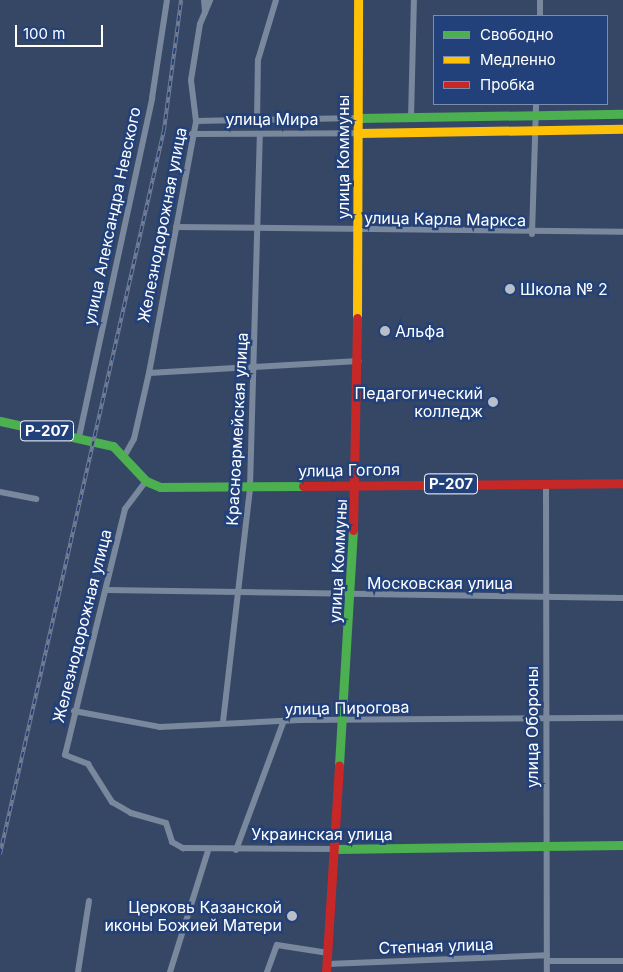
<!DOCTYPE html>
<html>
<head>
<meta charset="utf-8">
<style>
  body { margin:0 }
  #map { position:relative; width:623px; height:972px; overflow:hidden; background:#364766; font-family:Inter,sans-serif }
  div>[style] { position:absolute }
  .street>* { height:6px; margin:-3px; padding:0 3px; transform-origin:3px; border-radius:3px; background:#7a889d }
  .fast>* { height:9px; margin:-4.5px; padding:0 4.5px; transform-origin:4.5px; border-radius:4.5px; background:#4caf50 }
  .slow>* { height:9px; margin:-4.5px; padding:0 4.5px; transform-origin:4.5px; border-radius:4.5px; background:#ffc107 }
  .jam>* { height:9px; margin:-4.5px; padding:0 4.5px; transform-origin:4.5px; border-radius:4.5px; background:#c62828 }
  .rail>* { height:4px; margin-top:-2px; transform-origin:0; background:repeating-linear-gradient(90deg,#22417a 0 5.5px,#727e95 0 11px); box-sizing:border-box; border-block:1px solid #727e95 }
  .dots>* { width:14px; height:14px; translate:-50% -50%; box-sizing:border-box; border:2px solid #22417a; border-radius:50% }
  span { translate:-50% -50%; white-space:nowrap; text-align:center; line-height:1.15; -webkit-text-stroke:5px #22417a; paint-order:stroke }
  .shield-label span { padding:1px 4px; background:#22417a; border:1px solid; border-radius:4px; -webkit-text-stroke-width:0 }
  .shield-label { font-size:15px; color:#fff; font-weight:700 }
  .street-label { font-size:16px; color:#fff }
  .poi-label { font-size:16px; color:#fff }
  .left { translate:0 -50%; text-align:left }
  .right { translate:-100% -50%; text-align:right }
  .legend { position:absolute; left:433px; top:15px; width:175px; height:90px; box-sizing:border-box; background:#22417a; border:1px solid #7a8daf; margin:0; padding:6px 9px; list-style:none; font-size:15px; color:#fff }
  .legend li { display:flex; align-items:center; gap:10px; height:25px }
  .legend b { width:25px; border:1px solid #7a8daf }
  .scale { position:absolute; left:15px; top:25px; width:88px; height:22px; box-sizing:border-box; border:2px solid #fff; border-top:0; padding-left:6px; font-size:15px; line-height:18px; white-space:nowrap; color:#fff; -webkit-text-stroke:4px #22417a; paint-order:stroke }
</style>
</head>
<body>
<div id="map">
  <div class="street">
    <div style="left:204px;top:0;width:12px;rotate:85deg"></div>
    <div style="left:540px;top:16px;width:16px;rotate:-90deg"></div>
    <div style="left:411px;top:119px;width:119px;rotate:-88.6deg"></div>
    <div style="left:196px;top:121px;width:162px;rotate:-1.1deg"></div>
    <div style="left:257px;top:121px;width:61px;rotate:-89.1deg"></div>
    <div style="left:258px;top:60px;width:63px;rotate:-73.3deg"></div>
    <div style="left:192px;top:134px;width:166px;rotate:-0.3deg"></div>
    <div style="left:176px;top:227px;width:447px;rotate:0.6deg"></div>
    <div style="left:532px;top:234px;width:130px;rotate:-88.2deg"></div>
    <div style="left:149px;top:373px;width:210px;rotate:-3.3deg"></div>
    <div style="left:79px;top:437px;width:347px;rotate:-77.8deg"></div>
    <div style="left:152px;top:98px;width:99px;rotate:-81.3deg"></div>
    <div style="left:125px;top:455px;width:18px;rotate:-61deg"></div>
    <div style="left:134px;top:439px;width:68px;rotate:-77.2deg"></div>
    <div style="left:149px;top:373px;width:256px;rotate:-79.4deg"></div>
    <div style="left:196px;top:121px;width:41px;rotate:-97deg"></div>
    <div style="left:191px;top:80px;width:57px;rotate:-80.9deg"></div>
    <div style="left:200px;top:24px;width:26px;rotate:-67deg"></div>
    <div style="left:146px;top:481px;width:35px;rotate:127deg"></div>
    <div style="left:125px;top:509px;width:253px;rotate:103.7deg"></div>
    <div style="left:65px;top:755px;width:25px;rotate:21deg"></div>
    <div style="left:88px;top:764px;width:45px;rotate:57.7deg"></div>
    <div style="left:112px;top:802px;width:22px;rotate:30deg"></div>
    <div style="left:131px;top:813px;width:36px;rotate:16deg"></div>
    <div style="left:166px;top:823px;width:20px;rotate:72deg"></div>
    <div style="left:172px;top:842px;width:13px;rotate:29deg"></div>
    <div style="left:183px;top:848px;width:153px;rotate:0.4deg"></div>
    <div style="left:546px;top:483px;width:489px;rotate:89.9deg"></div>
    <div style="left:0;top:492px;width:37px;rotate:11deg"></div>
    <div style="left:107px;top:590px;width:516px;rotate:0.89deg"></div>
    <div style="left:74px;top:711px;width:87px;rotate:10.5deg"></div>
    <div style="left:160px;top:727px;width:140px;rotate:-2.9deg"></div>
    <div style="left:300px;top:720px;width:323px;rotate:-0.4deg"></div>
    <div style="left:223px;top:722px;width:237px;rotate:-83.4deg"></div>
    <div style="left:250px;top:487px;width:351px;rotate:-88.4deg"></div>
    <div style="left:236px;top:850px;width:135px;rotate:-69.7deg"></div>
    <div style="left:547px;top:961px;width:76px"></div>
    <div style="left:327px;top:964px;width:220px;rotate:-2.3deg"></div>
    <div style="left:78px;top:972px;width:72px;rotate:-81.2deg"></div>
    <div style="left:170px;top:972px;width:127px;rotate:-72.6deg"></div>
    <div style="left:267px;top:972px;width:29px;rotate:-70deg"></div>
    <div style="left:277px;top:945px;width:52px;rotate:8.9deg"></div>
  </div>
  <div class="fast">
    <div style="left:358px;top:118px;width:265px;rotate:-0.9deg"></div>
    <div style="left:0;top:421px;width:116px;rotate:12.5deg"></div>
    <div style="left:113px;top:446px;width:48px;rotate:46.7deg"></div>
    <div style="left:146px;top:481px;width:15px;rotate:23deg"></div>
    <div style="left:160px;top:487px;width:143px;rotate:-0.4deg"></div>
    <div style="left:339px;top:765px;width:235px;rotate:-86.6deg"></div>
    <div style="left:336px;top:849px;width:287px;rotate:-0.8deg"></div>
  </div>
  <div class="slow">
    <div style="left:358px;top:133px;width:265px;rotate:-0.9deg"></div>
    <div style="left:357px;top:318px;width:318px;rotate:-89.8deg"></div>
  </div>
  <div class="jam">
    <div style="left:303px;top:486px;width:320px;rotate:-0.5deg"></div>
    <div style="left:353px;top:530px;width:212px;rotate:-88.9deg"></div>
    <div style="left:326px;top:972px;width:207px;rotate:-86.4deg"></div>
  </div>
  <div class="rail">
    <div style="left:0;top:854px;width:742px;rotate:-77.24deg"></div>
    <div style="left:164px;top:130px;width:131px;rotate:-82.5deg"></div>
  </div>
  <div class="dots">
    <div style="left:510px;top:289px;background:#b9bfc9"></div>
    <div style="left:385px;top:331px;background:#b9bfc9"></div>
    <div style="left:493px;top:402px;background:#b9bfc9"></div>
    <div style="left:292px;top:916px;background:#b9bfc9"></div>
  </div>
  <div class="shield-label">
    <span style="left:47px;top:431px">Р-207</span>
    <span style="left:451px;top:484px">Р-207</span>
  </div>
  <div class="street-label">
    <span style="left:272px;top:119px">улица Мира</span>
    <span style="left:343px;top:157px;rotate:-90deg">улица Коммуны</span>
    <span style="left:112px;top:216px;rotate:-78deg">улица Александра Невского</span>
    <span style="left:445px;top:219px;rotate:1deg">улица Карла Маркса</span>
    <span style="left:162px;top:225px;rotate:-79deg">Железнодорожная улица</span>
    <span style="left:237px;top:429px;rotate:-87deg">Красноармейская улица</span>
    <span style="left:349px;top:470px;rotate:-1deg">улица Гоголя</span>
    <span style="left:338px;top:561px;rotate:-87deg">улица Коммуны</span>
    <span style="left:440px;top:583px">Московская улица</span>
    <span style="left:82px;top:626px;rotate:-76deg">Железнодорожная улица</span>
    <span style="left:347px;top:708px;rotate:-1deg">улица Пирогова</span>
    <span style="left:532px;top:727px;rotate:-90deg">улица Обороны</span>
    <span style="left:322px;top:834px">Украинская улица</span>
    <span style="left:436px;top:946px;rotate:-2deg">Степная улица</span>
  </div>
  <div class="poi-label">
    <span class="left" style="left:520px;top:289px">Школа № 2</span>
    <span class="left" style="left:395px;top:331px">Альфа</span>
    <span class="right" style="left:483px;top:402px">Педагогический<br>колледж</span>
    <span class="right" style="left:282px;top:916px">Церковь Казанской<br>иконы Божией Матери</span>
  </div>
  <ul class="legend">
  <li><b style="height:6px;background:#4caf50"></b>Свободно</li>
  <li><b style="height:6px;background:#ffc107"></b>Медленно</li>
  <li><b style="height:6px;background:#c62828"></b>Пробка</li>
  </ul>
  <div class="scale">100 m</div>
</div>
</body>
</html>
